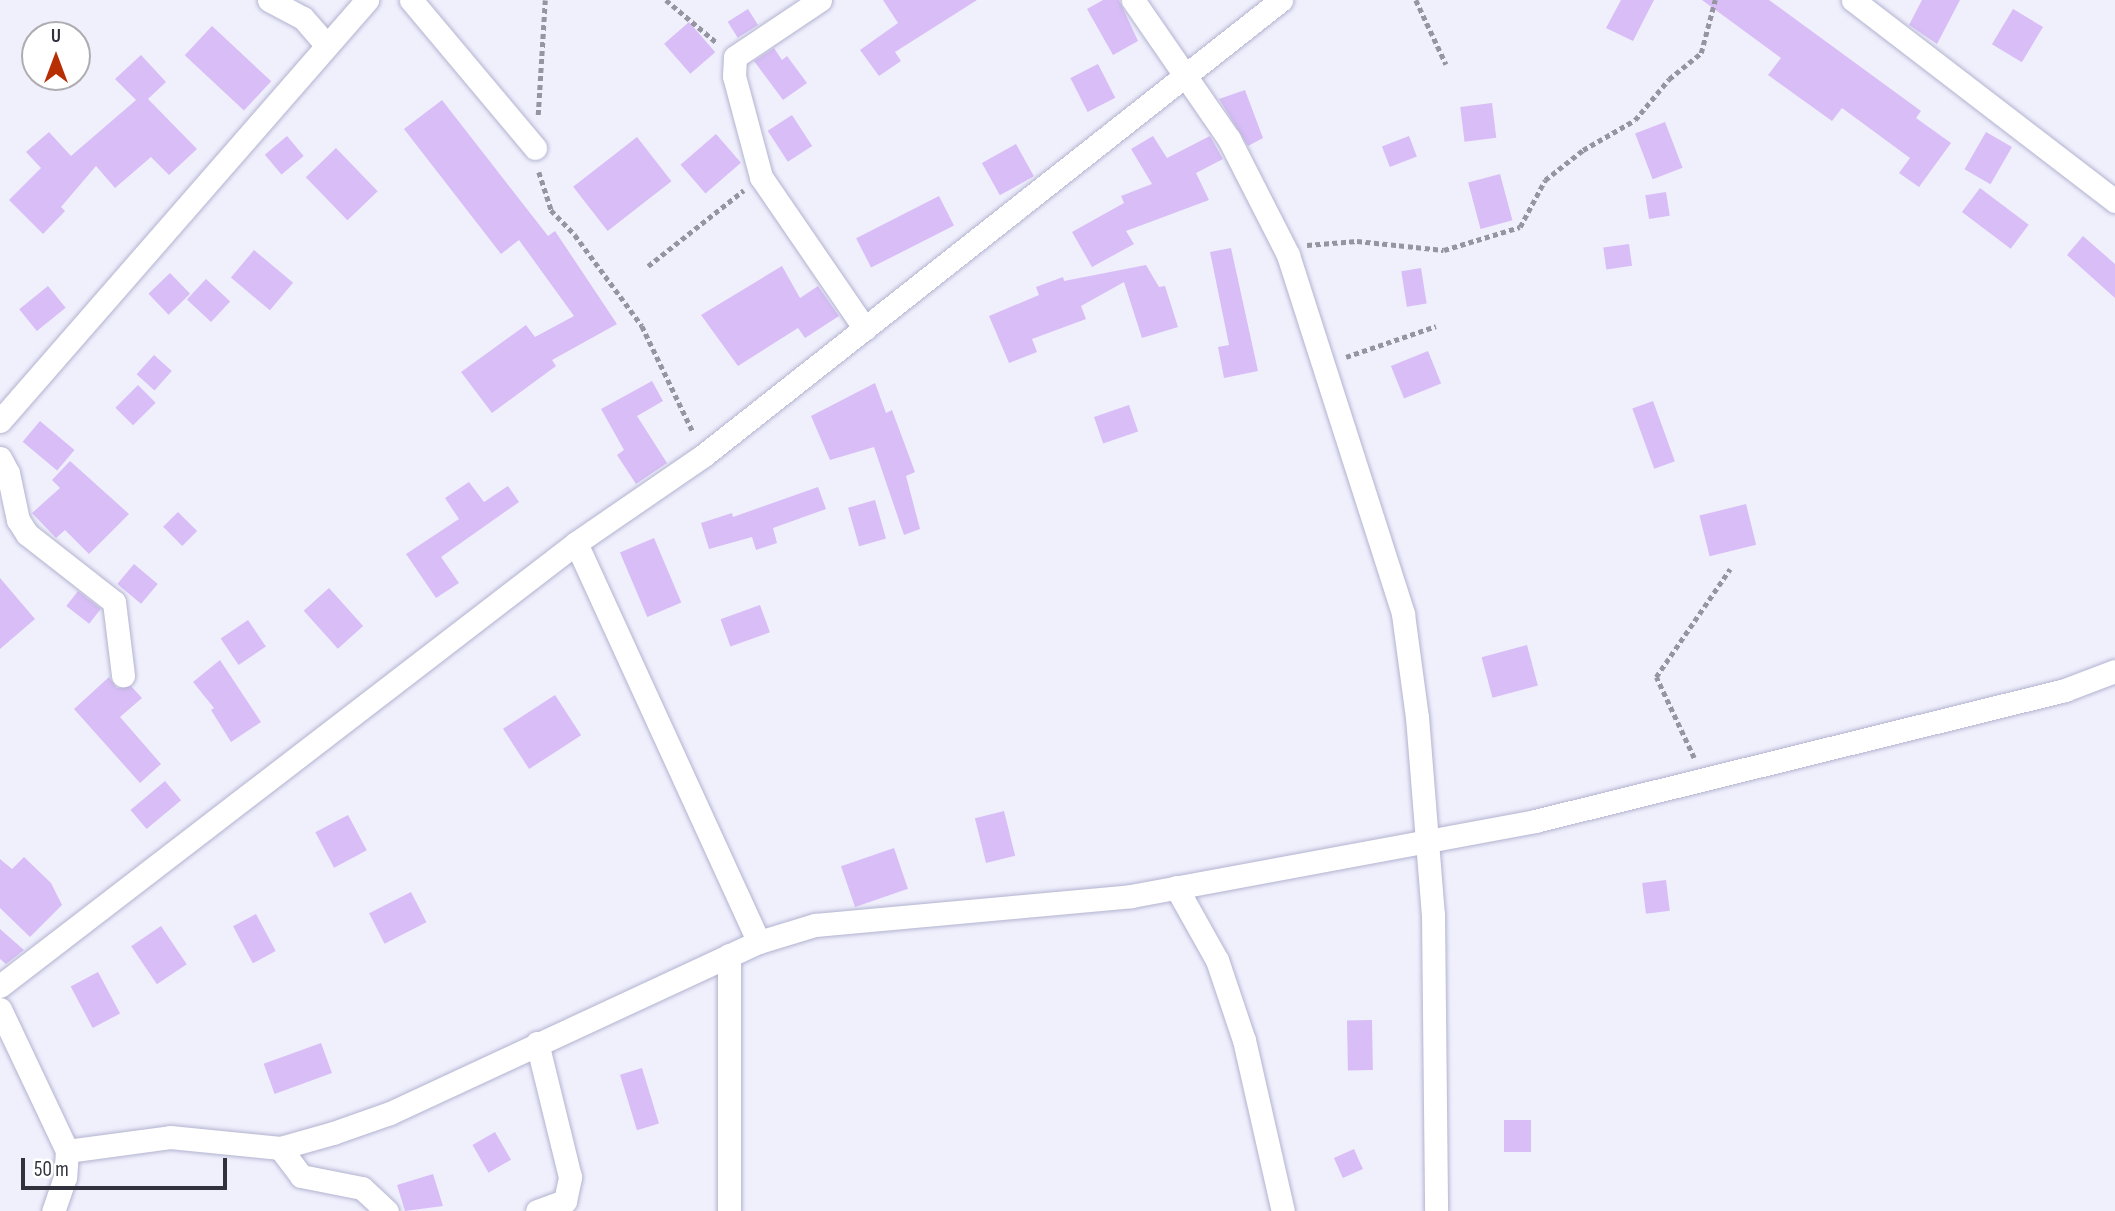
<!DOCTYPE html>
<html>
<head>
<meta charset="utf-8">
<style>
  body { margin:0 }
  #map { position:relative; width:2115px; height:1211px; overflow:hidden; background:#f0f0fd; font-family:"Sofia Sans Condensed",sans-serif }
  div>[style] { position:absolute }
  .building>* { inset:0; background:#d8bdf6; transform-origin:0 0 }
  .path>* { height:4.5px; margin-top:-2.25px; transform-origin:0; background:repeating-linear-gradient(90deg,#9595a1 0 5px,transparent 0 8.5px) }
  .roads { filter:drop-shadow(0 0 2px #b2b3d0) drop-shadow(0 0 2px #b2b3d0) }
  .street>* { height:23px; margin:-11.5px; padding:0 11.5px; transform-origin:11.5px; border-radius:11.5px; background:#fff }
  span { translate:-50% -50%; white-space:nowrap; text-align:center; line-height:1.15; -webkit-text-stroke:5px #fff; paint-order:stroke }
  .north { position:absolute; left:21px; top:21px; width:70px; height:70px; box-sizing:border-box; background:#fff; border:2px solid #adadb1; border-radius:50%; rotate:0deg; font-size:19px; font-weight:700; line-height:28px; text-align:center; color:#31313d }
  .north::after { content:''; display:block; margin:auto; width:24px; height:32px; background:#b82e03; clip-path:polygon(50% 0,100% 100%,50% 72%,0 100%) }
  .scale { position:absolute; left:21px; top:1158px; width:206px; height:32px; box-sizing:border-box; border:4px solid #31313d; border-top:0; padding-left:9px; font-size:21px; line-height:24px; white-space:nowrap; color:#31313d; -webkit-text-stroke:5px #fff; paint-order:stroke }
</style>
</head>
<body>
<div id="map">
  <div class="building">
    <div style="clip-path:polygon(883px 0,977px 0,895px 52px,901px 61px,879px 76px,860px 50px,898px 23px)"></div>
    <div style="clip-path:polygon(1103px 0,1119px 0,1138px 41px,1113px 55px,1087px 9px)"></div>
    <div style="clip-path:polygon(1621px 0,1654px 0,1633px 41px,1606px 28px)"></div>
    <div style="clip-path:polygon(1702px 0,1769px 0,1921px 111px,1916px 118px,1951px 143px,1919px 187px,1899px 173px,1910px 158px,1842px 108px,1832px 121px,1768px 75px,1781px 58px)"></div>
    <div style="clip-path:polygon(1922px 0,1960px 0,1937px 44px,1909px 25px)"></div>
    <div style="left:748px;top:9px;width:19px;height:24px;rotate:58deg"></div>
    <div style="left:2013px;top:9px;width:35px;height:41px;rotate:31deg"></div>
    <div style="left:689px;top:22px;width:40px;height:33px;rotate:49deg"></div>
    <div style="left:212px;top:26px;width:81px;height:40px;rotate:43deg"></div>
    <div style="clip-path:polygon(774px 48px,782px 60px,787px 56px,807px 83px,783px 100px,754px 61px)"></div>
    <div style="clip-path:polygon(141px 55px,166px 82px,148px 99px,197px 149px,169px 175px,151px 157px,115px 188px,96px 166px,61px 207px,65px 211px,43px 234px,9px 200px,41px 168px,26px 152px,49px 132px,71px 156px,136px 100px,115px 79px)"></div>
    <div style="left:1098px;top:64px;width:38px;height:31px;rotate:63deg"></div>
    <div style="clip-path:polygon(1245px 90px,1263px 138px,1248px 146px,1219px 99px)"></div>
    <div style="clip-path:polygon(442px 100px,548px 236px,555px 231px,617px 324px,552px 360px,556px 366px,492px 413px,461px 372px,526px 325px,535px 337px,574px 316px,519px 240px,501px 254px,404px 129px)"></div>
    <div style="left:1492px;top:103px;width:35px;height:32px;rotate:83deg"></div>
    <div style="left:792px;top:115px;width:37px;height:29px;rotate:57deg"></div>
    <div style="left:1665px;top:122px;width:49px;height:32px;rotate:69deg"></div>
    <div style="left:1986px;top:132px;width:30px;height:43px;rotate:30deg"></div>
    <div style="left:716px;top:134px;width:38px;height:47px;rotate:49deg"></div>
    <div style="left:287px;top:136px;width:26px;height:29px;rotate:50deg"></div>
    <div style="clip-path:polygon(1153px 136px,1167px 158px,1210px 136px,1223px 159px,1196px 173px,1209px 200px,1126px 231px,1134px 244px,1092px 267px,1072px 232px,1124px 203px,1121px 196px,1152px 184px,1131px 149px)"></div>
    <div style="left:1409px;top:136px;width:22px;height:29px;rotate:69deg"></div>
    <div style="left:637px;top:137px;width:56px;height:81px;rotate:52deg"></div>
    <div style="left:1016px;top:144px;width:37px;height:39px;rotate:61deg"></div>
    <div style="left:336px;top:148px;width:60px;height:42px;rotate:46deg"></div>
    <div style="left:1500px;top:174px;width:48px;height:33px;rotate:75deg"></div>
    <div style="left:1980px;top:188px;width:61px;height:30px;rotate:37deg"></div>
    <div style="left:1666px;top:192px;width:24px;height:21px;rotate:81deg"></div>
    <div style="left:939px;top:196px;width:33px;height:93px;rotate:63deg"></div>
    <div style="clip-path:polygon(2083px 236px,2115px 264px,2115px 298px,2067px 255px)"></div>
    <div style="left:1629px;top:244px;width:22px;height:26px;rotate:82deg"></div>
    <div style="clip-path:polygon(1231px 248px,1258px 371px,1224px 378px,1218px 347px,1229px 345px,1210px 252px)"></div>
    <div style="left:254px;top:250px;width:51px;height:36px;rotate:40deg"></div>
    <div style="clip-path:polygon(1146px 265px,1159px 287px,1165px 286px,1178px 327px,1142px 338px,1124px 282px,1081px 306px,1086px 319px,1032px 339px,1037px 352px,1009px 363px,989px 316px,1039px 295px,1036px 287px,1063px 277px,1064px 281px)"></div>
    <div style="clip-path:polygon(782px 266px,800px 298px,818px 286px,839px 316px,805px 338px,798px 328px,738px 366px,701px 315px)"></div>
    <div style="left:1421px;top:268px;width:36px;height:20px;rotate:81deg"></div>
    <div style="left:170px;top:273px;width:29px;height:30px;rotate:46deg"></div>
    <div style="left:206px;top:279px;width:33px;height:28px;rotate:43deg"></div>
    <div style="left:48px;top:286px;width:28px;height:37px;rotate:51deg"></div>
    <div style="left:1428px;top:351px;width:35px;height:40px;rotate:68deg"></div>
    <div style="left:154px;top:355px;width:24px;height:26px;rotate:42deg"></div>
    <div style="clip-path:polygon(652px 381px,663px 401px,637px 416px,667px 463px,636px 484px,617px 455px,624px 450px,601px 409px)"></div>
    <div style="clip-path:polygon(875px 383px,886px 413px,892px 410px,915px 472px,906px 476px,920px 529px,904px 535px,874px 447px,830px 460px,811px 416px)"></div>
    <div style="left:138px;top:385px;width:25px;height:32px;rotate:45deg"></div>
    <div style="left:1653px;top:401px;width:64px;height:22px;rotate:70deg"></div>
    <div style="left:1129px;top:405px;width:28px;height:37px;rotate:71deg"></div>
    <div style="left:40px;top:421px;width:45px;height:27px;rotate:40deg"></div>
    <div style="clip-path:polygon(70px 461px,129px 514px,89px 554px,65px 530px,56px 538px,32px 513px,60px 488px,52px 480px)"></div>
    <div style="clip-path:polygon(469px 482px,484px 502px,508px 486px,519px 502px,441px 557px,459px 583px,436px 598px,406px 554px,459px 519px,445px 498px)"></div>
    <div style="clip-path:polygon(818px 487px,826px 509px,773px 528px,777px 543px,756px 550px,752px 537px,709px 549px,701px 523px,732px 513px,733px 517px)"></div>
    <div style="left:875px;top:500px;width:40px;height:28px;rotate:74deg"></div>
    <div style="left:1746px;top:504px;width:42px;height:48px;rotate:76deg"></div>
    <div style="left:178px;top:512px;width:27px;height:21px;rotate:45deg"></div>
    <div style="left:654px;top:538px;width:70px;height:37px;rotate:67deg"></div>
    <div style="left:134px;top:564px;width:31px;height:26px;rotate:40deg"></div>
    <div style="clip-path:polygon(0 578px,35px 619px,0 649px)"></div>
    <div style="left:329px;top:588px;width:51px;height:34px;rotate:48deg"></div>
    <div style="left:78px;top:591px;width:29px;height:19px;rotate:38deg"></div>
    <div style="left:760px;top:605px;width:29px;height:42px;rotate:70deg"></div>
    <div style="left:248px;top:620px;width:32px;height:33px;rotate:56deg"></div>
    <div style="left:1527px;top:645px;width:42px;height:47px;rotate:75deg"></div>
    <div style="clip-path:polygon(220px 660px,261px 722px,231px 742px,211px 710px,214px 708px,193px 682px)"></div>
    <div style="clip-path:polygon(109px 677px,117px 688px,131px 686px,142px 698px,120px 717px,161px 764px,140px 783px,74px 709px)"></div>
    <div style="left:555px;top:695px;width:48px;height:62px;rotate:57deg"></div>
    <div style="left:165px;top:781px;width:25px;height:45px;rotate:50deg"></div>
    <div style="left:1004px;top:811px;width:46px;height:30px;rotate:76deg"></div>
    <div style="left:348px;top:815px;width:40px;height:37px;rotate:62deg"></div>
    <div style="left:894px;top:848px;width:43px;height:56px;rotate:71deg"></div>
    <div style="clip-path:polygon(24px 857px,51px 883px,62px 905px,30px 937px,0 908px,0 859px,12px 869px)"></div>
    <div style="left:1666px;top:880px;width:31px;height:24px;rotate:83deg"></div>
    <div style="left:411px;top:892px;width:34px;height:47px;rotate:63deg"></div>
    <div style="left:256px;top:914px;width:42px;height:26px;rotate:62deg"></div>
    <div style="left:161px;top:926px;width:46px;height:36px;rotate:56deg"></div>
    <div style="clip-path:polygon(0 929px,24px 950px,6px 964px,0 959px)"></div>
    <div style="left:98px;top:972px;width:47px;height:31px;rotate:62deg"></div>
    <div style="left:1372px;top:1020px;width:50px;height:25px;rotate:89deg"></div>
    <div style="left:321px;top:1043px;width:32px;height:61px;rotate:70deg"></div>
    <div style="left:642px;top:1068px;width:58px;height:23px;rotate:73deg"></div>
    <div style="left:1504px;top:1120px;width:27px;height:32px"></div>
    <div style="left:495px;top:1132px;width:32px;height:26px;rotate:60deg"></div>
    <div style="left:1354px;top:1149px;width:22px;height:22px;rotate:66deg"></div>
    <div style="clip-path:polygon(433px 1174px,443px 1206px,405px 1211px,397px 1185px)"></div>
  </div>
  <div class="path">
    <div style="left:666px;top:0;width:65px;rotate:40deg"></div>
    <div style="left:1416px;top:0;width:71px;rotate:64.9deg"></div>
    <div style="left:538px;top:115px;width:115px;rotate:-86.5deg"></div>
    <div style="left:539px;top:172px;width:40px;rotate:72deg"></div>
    <div style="left:551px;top:210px;width:35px;rotate:46deg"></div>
    <div style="left:575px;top:235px;width:113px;rotate:53.6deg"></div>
    <div style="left:642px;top:326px;width:118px;rotate:64.3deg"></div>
    <div style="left:1307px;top:245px;width:50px;rotate:-4.6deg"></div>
    <div style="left:1357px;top:241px;width:87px;rotate:5.9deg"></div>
    <div style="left:1444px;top:250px;width:79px;rotate:-16.8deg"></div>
    <div style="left:1520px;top:227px;width:53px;rotate:-62deg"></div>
    <div style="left:1545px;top:180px;width:48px;rotate:-38.3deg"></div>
    <div style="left:1583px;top:150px;width:60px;rotate:-30deg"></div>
    <div style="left:1635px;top:120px;width:53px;rotate:-50.3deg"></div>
    <div style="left:1669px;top:79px;width:41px;rotate:-39.1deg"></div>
    <div style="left:1701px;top:53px;width:55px;rotate:-75.2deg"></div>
    <div style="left:648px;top:266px;width:122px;rotate:-38.4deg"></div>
    <div style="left:1346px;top:357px;width:95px;rotate:-19deg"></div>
    <div style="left:1694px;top:758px;width:89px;rotate:-115.1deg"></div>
    <div style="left:1656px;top:677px;width:131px;rotate:-55.6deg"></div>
  </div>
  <div class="roads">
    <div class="street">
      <div style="left:269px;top:0;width:38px;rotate:28deg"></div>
      <div style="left:303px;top:18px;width:35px;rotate:49deg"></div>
      <div style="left:411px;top:0;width:193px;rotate:50deg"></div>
      <div style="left:820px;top:0;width:102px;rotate:146.2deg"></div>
      <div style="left:735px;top:57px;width:19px;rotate:93deg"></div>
      <div style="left:734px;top:76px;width:105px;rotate:75deg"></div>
      <div style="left:761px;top:177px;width:184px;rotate:55.6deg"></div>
      <div style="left:1133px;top:0;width:169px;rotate:55.4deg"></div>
      <div style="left:1229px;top:139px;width:130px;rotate:63deg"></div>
      <div style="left:1288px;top:255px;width:377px;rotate:72.2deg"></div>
      <div style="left:1403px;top:614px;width:104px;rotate:82.3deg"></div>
      <div style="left:1417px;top:717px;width:198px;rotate:85.4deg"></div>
      <div style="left:1433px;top:914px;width:297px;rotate:89.4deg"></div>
      <div style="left:1853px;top:0;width:330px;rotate:37.5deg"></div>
      <div style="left:0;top:421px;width:559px;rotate:-48.92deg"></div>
      <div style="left:0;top:458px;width:17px;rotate:62deg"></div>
      <div style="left:8px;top:473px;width:48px;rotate:78deg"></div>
      <div style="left:18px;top:520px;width:17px;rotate:57deg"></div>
      <div style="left:27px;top:534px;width:110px;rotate:38deg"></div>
      <div style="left:114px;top:602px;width:74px;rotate:83deg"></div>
      <div style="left:576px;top:543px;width:439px;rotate:65.4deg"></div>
      <div style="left:1176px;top:887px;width:84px;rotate:60.7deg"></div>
      <div style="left:1217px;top:960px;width:84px;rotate:71.4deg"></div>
      <div style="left:1244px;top:1040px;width:175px;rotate:77.2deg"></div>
      <div style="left:0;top:986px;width:727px;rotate:-37.56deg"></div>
      <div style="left:576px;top:543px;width:155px;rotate:-34.5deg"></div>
      <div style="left:704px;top:455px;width:735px;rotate:-38.26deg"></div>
      <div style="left:0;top:1009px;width:157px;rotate:64.7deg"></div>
      <div style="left:67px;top:1151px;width:26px;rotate:94deg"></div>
      <div style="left:65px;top:1177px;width:36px;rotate:109deg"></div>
      <div style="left:280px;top:1148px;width:35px;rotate:53deg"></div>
      <div style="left:301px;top:1176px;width:62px;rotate:11.1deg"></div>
      <div style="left:362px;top:1188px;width:34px;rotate:43deg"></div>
      <div style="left:67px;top:1151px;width:104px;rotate:-7.7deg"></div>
      <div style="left:170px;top:1137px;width:111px;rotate:5.7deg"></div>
      <div style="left:280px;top:1148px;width:55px;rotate:-15.8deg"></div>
      <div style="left:333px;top:1133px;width:60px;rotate:-19.3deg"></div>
      <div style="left:390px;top:1113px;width:407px;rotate:-24.9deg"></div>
      <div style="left:759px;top:942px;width:59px;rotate:-16.9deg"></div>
      <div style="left:815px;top:925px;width:317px;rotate:-5.2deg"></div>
      <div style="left:1131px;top:896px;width:411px;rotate:-10.5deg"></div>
      <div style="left:1535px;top:821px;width:546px;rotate:-13.88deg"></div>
      <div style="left:2065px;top:690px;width:53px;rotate:-20.8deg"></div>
      <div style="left:537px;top:1211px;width:30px;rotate:-20deg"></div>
      <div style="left:565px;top:1201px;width:25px;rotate:-78deg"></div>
      <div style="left:570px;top:1177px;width:138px;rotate:-103.8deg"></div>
      <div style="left:729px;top:1211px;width:256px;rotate:-90deg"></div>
    </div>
  </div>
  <div class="north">U</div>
  <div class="scale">50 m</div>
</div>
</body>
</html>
